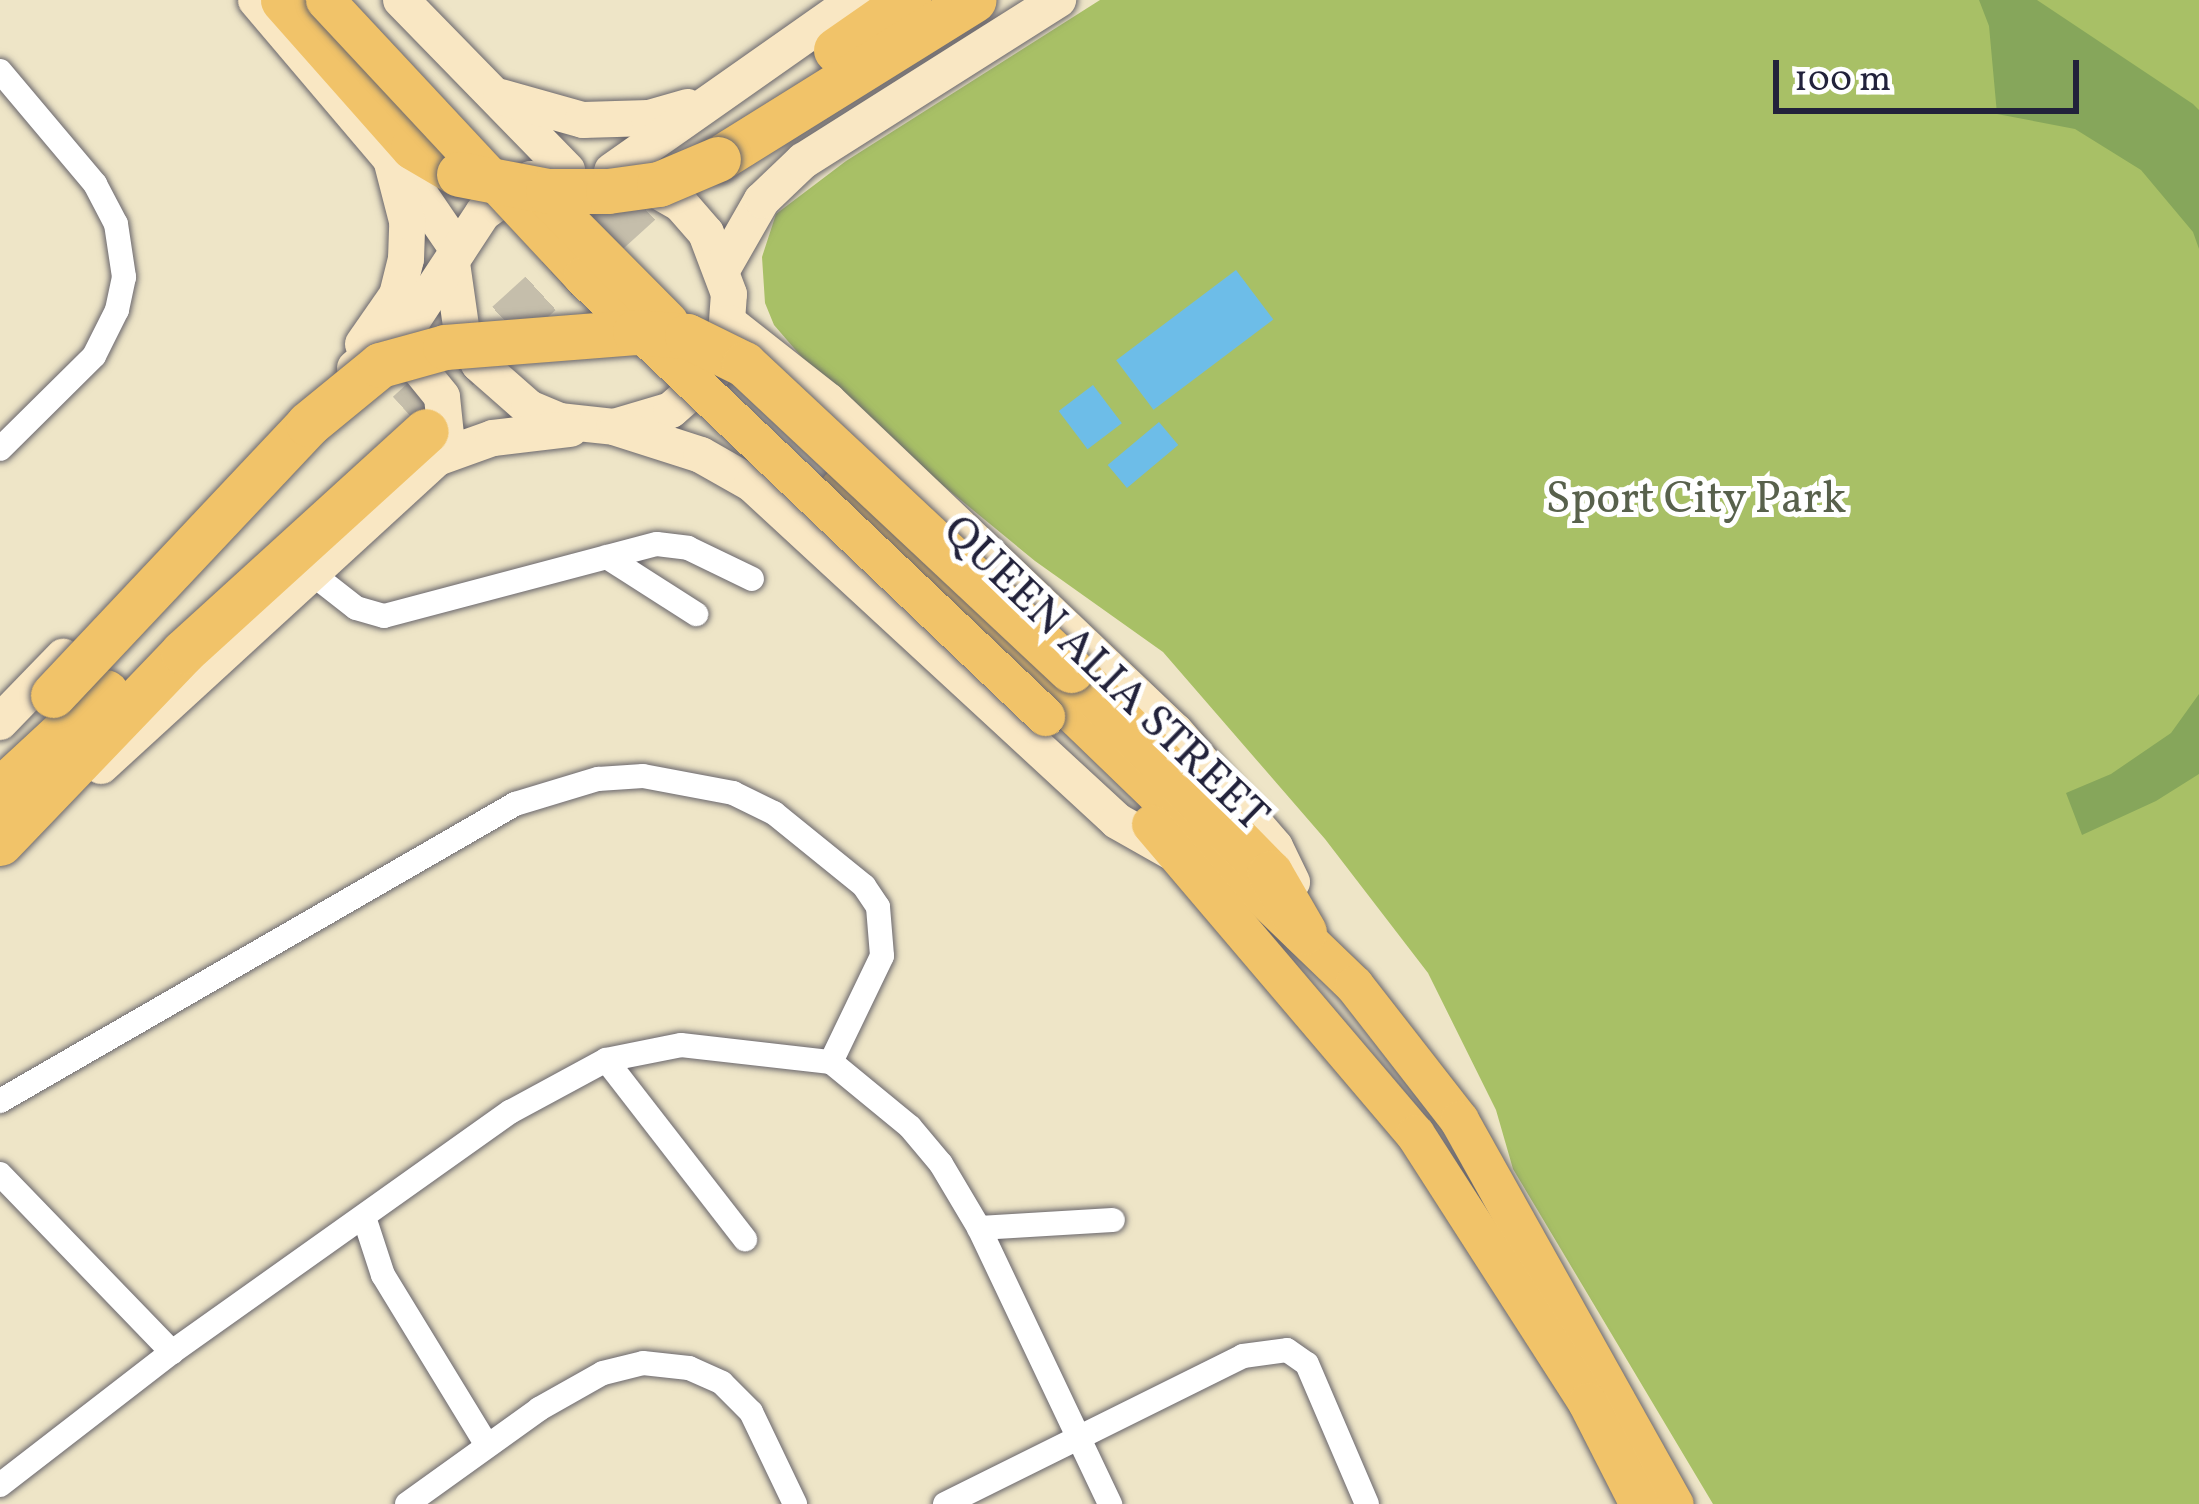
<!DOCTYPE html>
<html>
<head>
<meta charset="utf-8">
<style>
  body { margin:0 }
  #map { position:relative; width:2199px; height:1504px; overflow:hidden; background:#eee5c7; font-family:Vollkorn,serif }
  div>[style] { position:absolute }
  .green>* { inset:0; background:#a8c066 }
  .forest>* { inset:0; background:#86a65b }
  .water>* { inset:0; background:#6dbde8; transform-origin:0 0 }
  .highway-tunnel>* { height:45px; margin-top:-22.5px; transform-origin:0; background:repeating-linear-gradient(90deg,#c5beab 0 45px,transparent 0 67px) }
  .roads { filter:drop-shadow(0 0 3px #69666c) drop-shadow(0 0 3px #69666c) }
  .street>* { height:24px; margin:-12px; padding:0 12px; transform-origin:12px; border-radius:12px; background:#fff }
  .secondary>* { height:36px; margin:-18px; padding:0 18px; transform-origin:18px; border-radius:18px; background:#f9e7c3 }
  .primary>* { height:39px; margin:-19.5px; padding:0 19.5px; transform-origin:19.5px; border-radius:19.5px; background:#f1c369 }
  .highway>* { height:45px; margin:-22.5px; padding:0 22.5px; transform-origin:22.5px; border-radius:22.5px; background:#f1c369 }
  .bridges { filter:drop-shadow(0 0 3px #69666c) drop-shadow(0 0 3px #69666c) }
  .primary-bridge>* { height:39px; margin:-19.5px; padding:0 19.5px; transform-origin:19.5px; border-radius:19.5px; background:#f1c369 }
  .highway-bridge>* { height:45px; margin:-22.5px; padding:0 22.5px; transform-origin:22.5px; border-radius:22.5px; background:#f1c369 }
  span { translate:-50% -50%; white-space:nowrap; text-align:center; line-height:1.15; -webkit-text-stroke:10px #fff; paint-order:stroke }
  .park-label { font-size:45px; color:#58614c }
  .street-label { font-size:45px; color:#22223b }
  .scale { position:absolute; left:1773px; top:60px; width:306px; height:54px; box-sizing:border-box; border:6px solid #22223b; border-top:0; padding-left:15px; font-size:36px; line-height:42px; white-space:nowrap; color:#22223b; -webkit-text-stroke:9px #fff; paint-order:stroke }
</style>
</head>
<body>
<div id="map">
  <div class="green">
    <div style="clip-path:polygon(1100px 0,2199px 0,2199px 1504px,1713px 1504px,1513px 1169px,1496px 1110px,1428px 973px,1325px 839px,1163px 652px,1035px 561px,838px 399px,774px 325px,765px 303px,762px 257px,776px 214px,846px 161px)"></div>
  </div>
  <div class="forest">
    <div style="clip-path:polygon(1979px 0,2037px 0,2193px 104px,2199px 110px,2199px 249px,2193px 232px,2141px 170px,2075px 129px,1997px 114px,1989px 26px)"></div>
    <div style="clip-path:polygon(2199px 694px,2199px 774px,2156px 801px,2082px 835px,2066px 793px,2111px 774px,2171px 733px)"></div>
  </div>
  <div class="water">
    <div style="left:1236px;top:270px;width:62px;height:150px;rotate:53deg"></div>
    <div style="left:1093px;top:385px;width:48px;height:43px;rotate:53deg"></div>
    <div style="left:1159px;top:422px;width:30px;height:67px;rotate:50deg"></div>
  </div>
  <div class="highway-tunnel">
    <div style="left:408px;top:413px;width:362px;rotate:-42.2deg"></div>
  </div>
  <div class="roads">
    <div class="street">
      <div style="left:0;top:71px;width:148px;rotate:49.9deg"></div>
      <div style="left:95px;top:184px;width:45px;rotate:62.3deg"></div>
      <div style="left:116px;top:224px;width:54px;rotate:81.4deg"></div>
      <div style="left:124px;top:277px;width:34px;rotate:102deg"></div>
      <div style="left:117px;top:310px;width:51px;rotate:116.6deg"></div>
      <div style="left:94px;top:356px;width:132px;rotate:135.3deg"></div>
      <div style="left:607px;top:557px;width:106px;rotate:32.6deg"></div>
      <div style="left:310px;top:572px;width:58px;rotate:38deg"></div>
      <div style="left:356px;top:608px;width:29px;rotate:16deg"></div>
      <div style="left:384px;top:616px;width:282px;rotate:-14.8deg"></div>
      <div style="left:657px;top:544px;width:31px;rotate:7deg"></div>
      <div style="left:688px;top:548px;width:71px;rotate:25.8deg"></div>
      <div style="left:606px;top:1060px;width:227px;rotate:52.2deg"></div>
      <div style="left:0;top:1101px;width:595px;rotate:-29.97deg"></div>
      <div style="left:515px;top:804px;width:87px;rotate:-16.8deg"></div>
      <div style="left:598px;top:779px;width:45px;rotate:-3.8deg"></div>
      <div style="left:643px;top:776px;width:92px;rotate:10.7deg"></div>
      <div style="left:733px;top:793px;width:46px;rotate:26deg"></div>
      <div style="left:774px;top:813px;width:116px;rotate:39deg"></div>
      <div style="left:864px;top:886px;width:25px;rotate:56deg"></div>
      <div style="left:878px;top:907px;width:49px;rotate:85.3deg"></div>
      <div style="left:882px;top:956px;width:118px;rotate:115.7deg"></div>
      <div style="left:0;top:1174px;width:248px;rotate:46deg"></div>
      <div style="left:364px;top:1217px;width:61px;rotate:71.9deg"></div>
      <div style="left:383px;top:1275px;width:198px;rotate:58.6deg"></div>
      <div style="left:979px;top:1228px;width:134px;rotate:-3.4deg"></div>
      <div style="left:0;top:1485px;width:217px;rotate:-37.7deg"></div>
      <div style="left:172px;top:1352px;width:415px;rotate:-35.4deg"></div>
      <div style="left:510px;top:1112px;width:109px;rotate:-28.4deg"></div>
      <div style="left:606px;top:1060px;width:76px;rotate:-11.3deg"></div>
      <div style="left:681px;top:1045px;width:151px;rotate:6.5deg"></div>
      <div style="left:831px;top:1062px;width:102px;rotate:39.4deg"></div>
      <div style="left:910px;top:1127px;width:48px;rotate:50deg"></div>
      <div style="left:941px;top:1164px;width:74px;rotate:59.3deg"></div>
      <div style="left:979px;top:1228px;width:306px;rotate:64.6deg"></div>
      <div style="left:407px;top:1504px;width:163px;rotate:-35.7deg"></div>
      <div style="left:539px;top:1409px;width:73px;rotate:-29.4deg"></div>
      <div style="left:603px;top:1373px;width:41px;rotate:-14deg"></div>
      <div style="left:643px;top:1363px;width:46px;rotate:6.2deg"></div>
      <div style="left:689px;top:1368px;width:36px;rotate:24deg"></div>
      <div style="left:722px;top:1383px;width:41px;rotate:45deg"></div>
      <div style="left:751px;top:1412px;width:102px;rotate:64.4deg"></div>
      <div style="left:945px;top:1504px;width:333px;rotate:-26.4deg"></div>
      <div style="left:1243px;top:1356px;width:44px;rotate:-7.8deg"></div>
      <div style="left:1287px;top:1350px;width:24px;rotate:35deg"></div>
      <div style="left:1307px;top:1364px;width:152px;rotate:66.8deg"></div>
    </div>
    <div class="secondary">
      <div style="left:256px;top:0;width:249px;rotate:49.7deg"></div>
      <div style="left:417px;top:190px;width:73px;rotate:55.7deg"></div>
      <div style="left:401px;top:0;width:238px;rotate:45.7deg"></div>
      <div style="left:501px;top:97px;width:85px;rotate:15.7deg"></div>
      <div style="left:583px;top:120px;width:66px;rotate:-1.7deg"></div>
      <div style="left:649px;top:118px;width:40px;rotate:-16deg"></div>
      <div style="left:612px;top:171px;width:297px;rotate:-35.1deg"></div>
      <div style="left:452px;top:263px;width:71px;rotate:81.9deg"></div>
      <div style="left:462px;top:333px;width:35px;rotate:61deg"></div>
      <div style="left:479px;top:364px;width:67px;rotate:41.3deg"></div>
      <div style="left:529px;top:408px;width:33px;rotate:23deg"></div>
      <div style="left:559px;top:421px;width:55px;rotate:6.2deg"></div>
      <div style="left:614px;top:427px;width:59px;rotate:-16.6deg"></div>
      <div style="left:671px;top:410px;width:56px;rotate:-41.4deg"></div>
      <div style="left:713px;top:373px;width:28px;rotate:-64deg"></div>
      <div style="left:725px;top:348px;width:54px;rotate:-85.8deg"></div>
      <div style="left:729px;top:294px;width:65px;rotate:-110.7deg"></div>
      <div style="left:706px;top:233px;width:38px;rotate:-131deg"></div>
      <div style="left:681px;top:204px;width:51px;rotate:-150.4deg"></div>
      <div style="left:723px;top:268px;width:78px;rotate:-60.2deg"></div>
      <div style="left:762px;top:200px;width:57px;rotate:-43.6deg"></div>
      <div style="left:803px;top:161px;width:302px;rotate:-32.3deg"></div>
      <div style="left:729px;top:323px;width:126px;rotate:38.2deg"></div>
      <div style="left:828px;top:401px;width:479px;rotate:43.6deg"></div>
      <div style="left:1175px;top:731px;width:153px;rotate:49.2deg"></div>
      <div style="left:1275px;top:847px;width:39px;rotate:64deg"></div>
      <div style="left:363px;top:344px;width:60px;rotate:-55.2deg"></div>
      <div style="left:397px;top:295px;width:37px;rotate:-76deg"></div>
      <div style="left:406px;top:259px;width:38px;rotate:-88deg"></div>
      <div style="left:407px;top:221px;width:64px;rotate:-104.5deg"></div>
      <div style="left:389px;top:354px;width:32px;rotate:24deg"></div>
      <div style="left:418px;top:367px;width:38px;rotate:51deg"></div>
      <div style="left:442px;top:397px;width:37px;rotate:84deg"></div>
      <div style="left:446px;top:434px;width:26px;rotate:111deg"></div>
      <div style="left:355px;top:368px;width:77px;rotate:-40.3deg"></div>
      <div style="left:414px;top:318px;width:126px;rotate:-56.7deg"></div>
      <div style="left:483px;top:213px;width:59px;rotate:-35.3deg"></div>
      <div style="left:617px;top:428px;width:88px;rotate:17.8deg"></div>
      <div style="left:701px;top:455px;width:59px;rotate:29.6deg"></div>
      <div style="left:752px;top:484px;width:497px;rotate:42.7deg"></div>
      <div style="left:1117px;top:821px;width:69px;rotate:29.5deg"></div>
      <div style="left:0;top:722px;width:91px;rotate:-45.9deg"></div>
      <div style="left:101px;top:766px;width:456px;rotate:-42.5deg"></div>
      <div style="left:437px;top:458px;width:59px;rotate:-19.7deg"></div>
      <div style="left:493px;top:438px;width:78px;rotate:-6.7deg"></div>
    </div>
    <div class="primary">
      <div style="left:839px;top:488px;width:716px;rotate:43.98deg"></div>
      <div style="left:1354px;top:985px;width:171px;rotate:52.1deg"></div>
      <div style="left:1459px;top:1120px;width:440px;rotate:60.8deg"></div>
      <div style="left:1151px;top:824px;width:407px;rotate:49.6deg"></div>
      <div style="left:1415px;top:1134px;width:318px;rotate:57.3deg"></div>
      <div style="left:1587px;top:1402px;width:114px;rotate:63deg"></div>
    </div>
    <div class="highway">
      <div style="left:283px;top:0;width:196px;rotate:48.5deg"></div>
      <div style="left:413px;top:147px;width:53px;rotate:30.4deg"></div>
      <div style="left:836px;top:50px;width:88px;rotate:-34.8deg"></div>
      <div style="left:718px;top:159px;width:301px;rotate:-31.9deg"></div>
      <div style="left:1071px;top:670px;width:284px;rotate:45.6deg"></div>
      <div style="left:1270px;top:873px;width:68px;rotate:60deg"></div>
      <div style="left:0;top:790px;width:144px;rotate:-42.8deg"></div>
      <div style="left:0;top:843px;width:265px;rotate:-46.2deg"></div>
      <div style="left:183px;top:652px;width:328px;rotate:-42.3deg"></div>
    </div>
  </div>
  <div class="bridges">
    <div class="primary-bridge">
      <div style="left:325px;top:0;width:377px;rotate:47deg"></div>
      <div style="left:582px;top:276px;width:639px;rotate:43.54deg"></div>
      <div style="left:540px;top:192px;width:182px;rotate:45.2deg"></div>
    </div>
    <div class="highway-bridge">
      <div style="left:459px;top:174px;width:91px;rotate:10.8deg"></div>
      <div style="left:548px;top:191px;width:60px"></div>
      <div style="left:608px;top:191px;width:51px;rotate:-7.8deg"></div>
      <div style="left:659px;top:184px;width:64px;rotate:-23deg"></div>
      <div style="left:53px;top:695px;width:372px;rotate:-46.7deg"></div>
      <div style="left:308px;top:424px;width:93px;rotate:-39.3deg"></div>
      <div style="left:380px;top:365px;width:67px;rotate:-15.5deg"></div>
      <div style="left:445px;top:347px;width:191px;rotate:-4.5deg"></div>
      <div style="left:635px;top:332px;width:52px;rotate:4.4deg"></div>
      <div style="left:687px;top:336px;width:64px;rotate:26.2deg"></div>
      <div style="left:744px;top:364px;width:448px;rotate:43.1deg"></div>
    </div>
  </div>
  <div class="park-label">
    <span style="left:1696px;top:501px">Sport City Park</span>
  </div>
  <div class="street-label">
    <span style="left:1104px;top:675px;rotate:44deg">QUEEN ALIA STREET</span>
  </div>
  <div class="scale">100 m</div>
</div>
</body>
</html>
